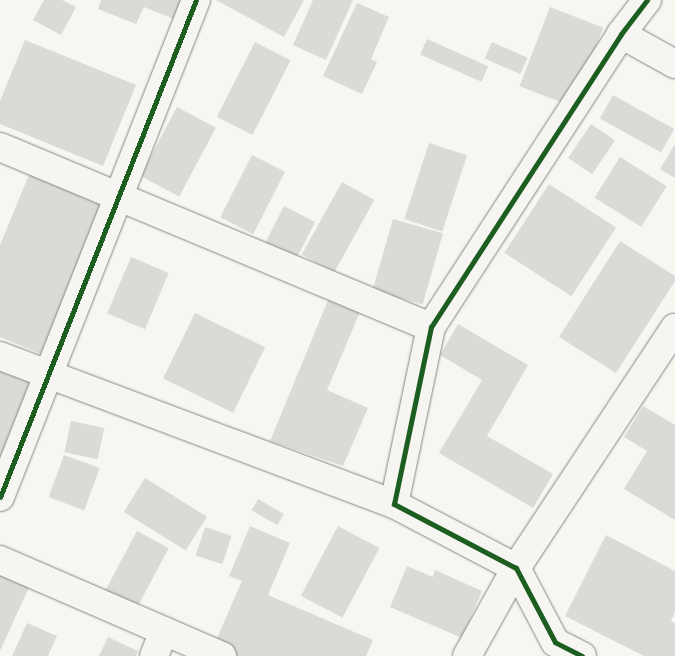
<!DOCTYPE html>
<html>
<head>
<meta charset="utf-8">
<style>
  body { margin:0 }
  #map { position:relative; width:675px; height:656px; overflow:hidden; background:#f8f6f0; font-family:Pangolin,sans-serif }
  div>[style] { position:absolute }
  .building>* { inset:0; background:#dbdad7; transform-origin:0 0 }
  .roads { filter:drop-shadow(0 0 1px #878688) drop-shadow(0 0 1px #878688) }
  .minor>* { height:28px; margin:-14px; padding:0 14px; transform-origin:14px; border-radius:14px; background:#f6f5f1 }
  .cycleway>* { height:5px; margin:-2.5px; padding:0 2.5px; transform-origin:2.5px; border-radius:2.5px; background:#1b5e20 }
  span { translate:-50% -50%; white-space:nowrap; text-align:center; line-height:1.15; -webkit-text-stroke:4.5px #fbf7ec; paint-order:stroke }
</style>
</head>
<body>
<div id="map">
  <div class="building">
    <div style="clip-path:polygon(44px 0,62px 0,76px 7px,61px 35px,33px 20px)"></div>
    <div style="clip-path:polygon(101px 0,188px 0,179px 21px,144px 7px,136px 24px,98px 9px)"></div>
    <div style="clip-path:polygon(216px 0,304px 0,284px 37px)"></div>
    <div style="clip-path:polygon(313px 0,353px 0,326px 60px,293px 45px)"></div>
    <div style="clip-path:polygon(357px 3px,389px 17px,371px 59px,377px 62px,362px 94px,323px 76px)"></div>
    <div style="left:550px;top:7px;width:57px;height:85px;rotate:21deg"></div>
    <div style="left:427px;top:39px;width:67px;height:17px;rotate:24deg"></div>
    <div style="clip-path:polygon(25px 40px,136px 85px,103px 166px,0 124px,0 101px)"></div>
    <div style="left:255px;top:42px;width:40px;height:84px;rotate:27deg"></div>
    <div style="left:492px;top:42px;width:39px;height:18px;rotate:24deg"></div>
    <div style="left:613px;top:95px;width:70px;height:27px;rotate:29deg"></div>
    <div style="left:177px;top:107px;width:44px;height:78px;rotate:28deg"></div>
    <div style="left:591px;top:124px;width:29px;height:41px;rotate:34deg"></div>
    <div style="left:429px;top:143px;width:40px;height:80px;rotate:18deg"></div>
    <div style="clip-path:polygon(675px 144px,675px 178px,660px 169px)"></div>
    <div style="left:252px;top:155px;width:37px;height:70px;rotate:27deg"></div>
    <div style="left:620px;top:157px;width:55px;height:48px;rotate:32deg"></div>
    <div style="clip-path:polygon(31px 170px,109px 202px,46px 356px,0 337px,0 245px)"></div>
    <div style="left:342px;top:182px;width:37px;height:83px;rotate:29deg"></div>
    <div style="left:549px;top:184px;width:80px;height:82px;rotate:33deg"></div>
    <div style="left:284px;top:206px;width:35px;height:43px;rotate:27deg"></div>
    <div style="left:393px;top:219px;width:52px;height:74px;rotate:16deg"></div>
    <div style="clip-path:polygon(620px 241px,675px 276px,675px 281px,616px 373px,559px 337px)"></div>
    <div style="left:131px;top:257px;width:41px;height:61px;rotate:23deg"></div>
    <div style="clip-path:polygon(329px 298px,360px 312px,327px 390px,368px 408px,343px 466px,270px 441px)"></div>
    <div style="left:195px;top:313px;width:78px;height:73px;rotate:26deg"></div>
    <div style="clip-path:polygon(458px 324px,528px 365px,487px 436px,553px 474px,533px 508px,439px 453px,482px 380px,440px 355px)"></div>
    <div style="clip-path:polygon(0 366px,36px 385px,0 457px)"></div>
    <div style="clip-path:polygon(643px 406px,675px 425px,675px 520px,624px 489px,647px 451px,624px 437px)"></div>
    <div style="left:71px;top:421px;width:34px;height:32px;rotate:12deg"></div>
    <div style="left:64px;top:455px;width:38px;height:45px;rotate:20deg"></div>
    <div style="left:145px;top:478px;width:73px;height:40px;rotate:32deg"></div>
    <div style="left:258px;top:499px;width:30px;height:13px;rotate:30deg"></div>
    <div style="clip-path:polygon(250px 526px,290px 543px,268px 595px,373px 640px,366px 656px,238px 656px,214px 645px,242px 581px,229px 576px)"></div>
    <div style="left:338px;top:526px;width:47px;height:79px;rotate:28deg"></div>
    <div style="left:205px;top:527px;width:28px;height:30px;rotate:18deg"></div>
    <div style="left:137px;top:531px;width:36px;height:72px;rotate:28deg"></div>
    <div style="clip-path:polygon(606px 535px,675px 571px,675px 612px,671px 621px,675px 623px,675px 656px,644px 656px,565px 616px)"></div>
    <div style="clip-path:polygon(407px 566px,433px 577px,435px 570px,482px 591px,462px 638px,390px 607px)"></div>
    <div style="clip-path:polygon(0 572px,30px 585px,0 651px)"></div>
    <div style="clip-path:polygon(27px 623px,57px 636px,48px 656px,12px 656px)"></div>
    <div style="clip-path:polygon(108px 637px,138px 651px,136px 656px,99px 656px)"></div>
  </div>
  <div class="roads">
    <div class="minor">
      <div style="left:621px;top:34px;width:62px;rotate:29.1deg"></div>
      <div style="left:0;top:147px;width:467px;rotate:22.7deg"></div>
      <div style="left:0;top:356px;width:421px;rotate:20.6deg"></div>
      <div style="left:0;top:497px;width:534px;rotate:-68.48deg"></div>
      <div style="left:0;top:560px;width:242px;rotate:23.4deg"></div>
      <div style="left:154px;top:656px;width:27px;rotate:-68deg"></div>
      <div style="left:467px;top:656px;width:101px;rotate:-60.9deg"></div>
      <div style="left:516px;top:568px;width:288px;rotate:-56.5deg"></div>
      <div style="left:582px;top:656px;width:30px;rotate:-153deg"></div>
      <div style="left:555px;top:642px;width:84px;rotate:-117.8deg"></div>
      <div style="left:516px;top:568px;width:138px;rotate:-152.3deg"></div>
      <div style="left:394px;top:504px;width:181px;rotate:-78.2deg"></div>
      <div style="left:431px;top:327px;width:349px;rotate:-57deg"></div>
      <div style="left:621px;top:34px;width:43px;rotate:-52.6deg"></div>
    </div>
  </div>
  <div class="cycleway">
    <div style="left:0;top:497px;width:534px;rotate:-68.48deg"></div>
    <div style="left:582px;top:656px;width:30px;rotate:-153deg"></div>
    <div style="left:555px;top:642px;width:84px;rotate:-117.8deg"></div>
    <div style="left:516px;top:568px;width:138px;rotate:-152.3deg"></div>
    <div style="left:394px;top:504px;width:181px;rotate:-78.2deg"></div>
    <div style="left:431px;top:327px;width:349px;rotate:-57deg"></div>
    <div style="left:621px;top:34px;width:43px;rotate:-52.6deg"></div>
  </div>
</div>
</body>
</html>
